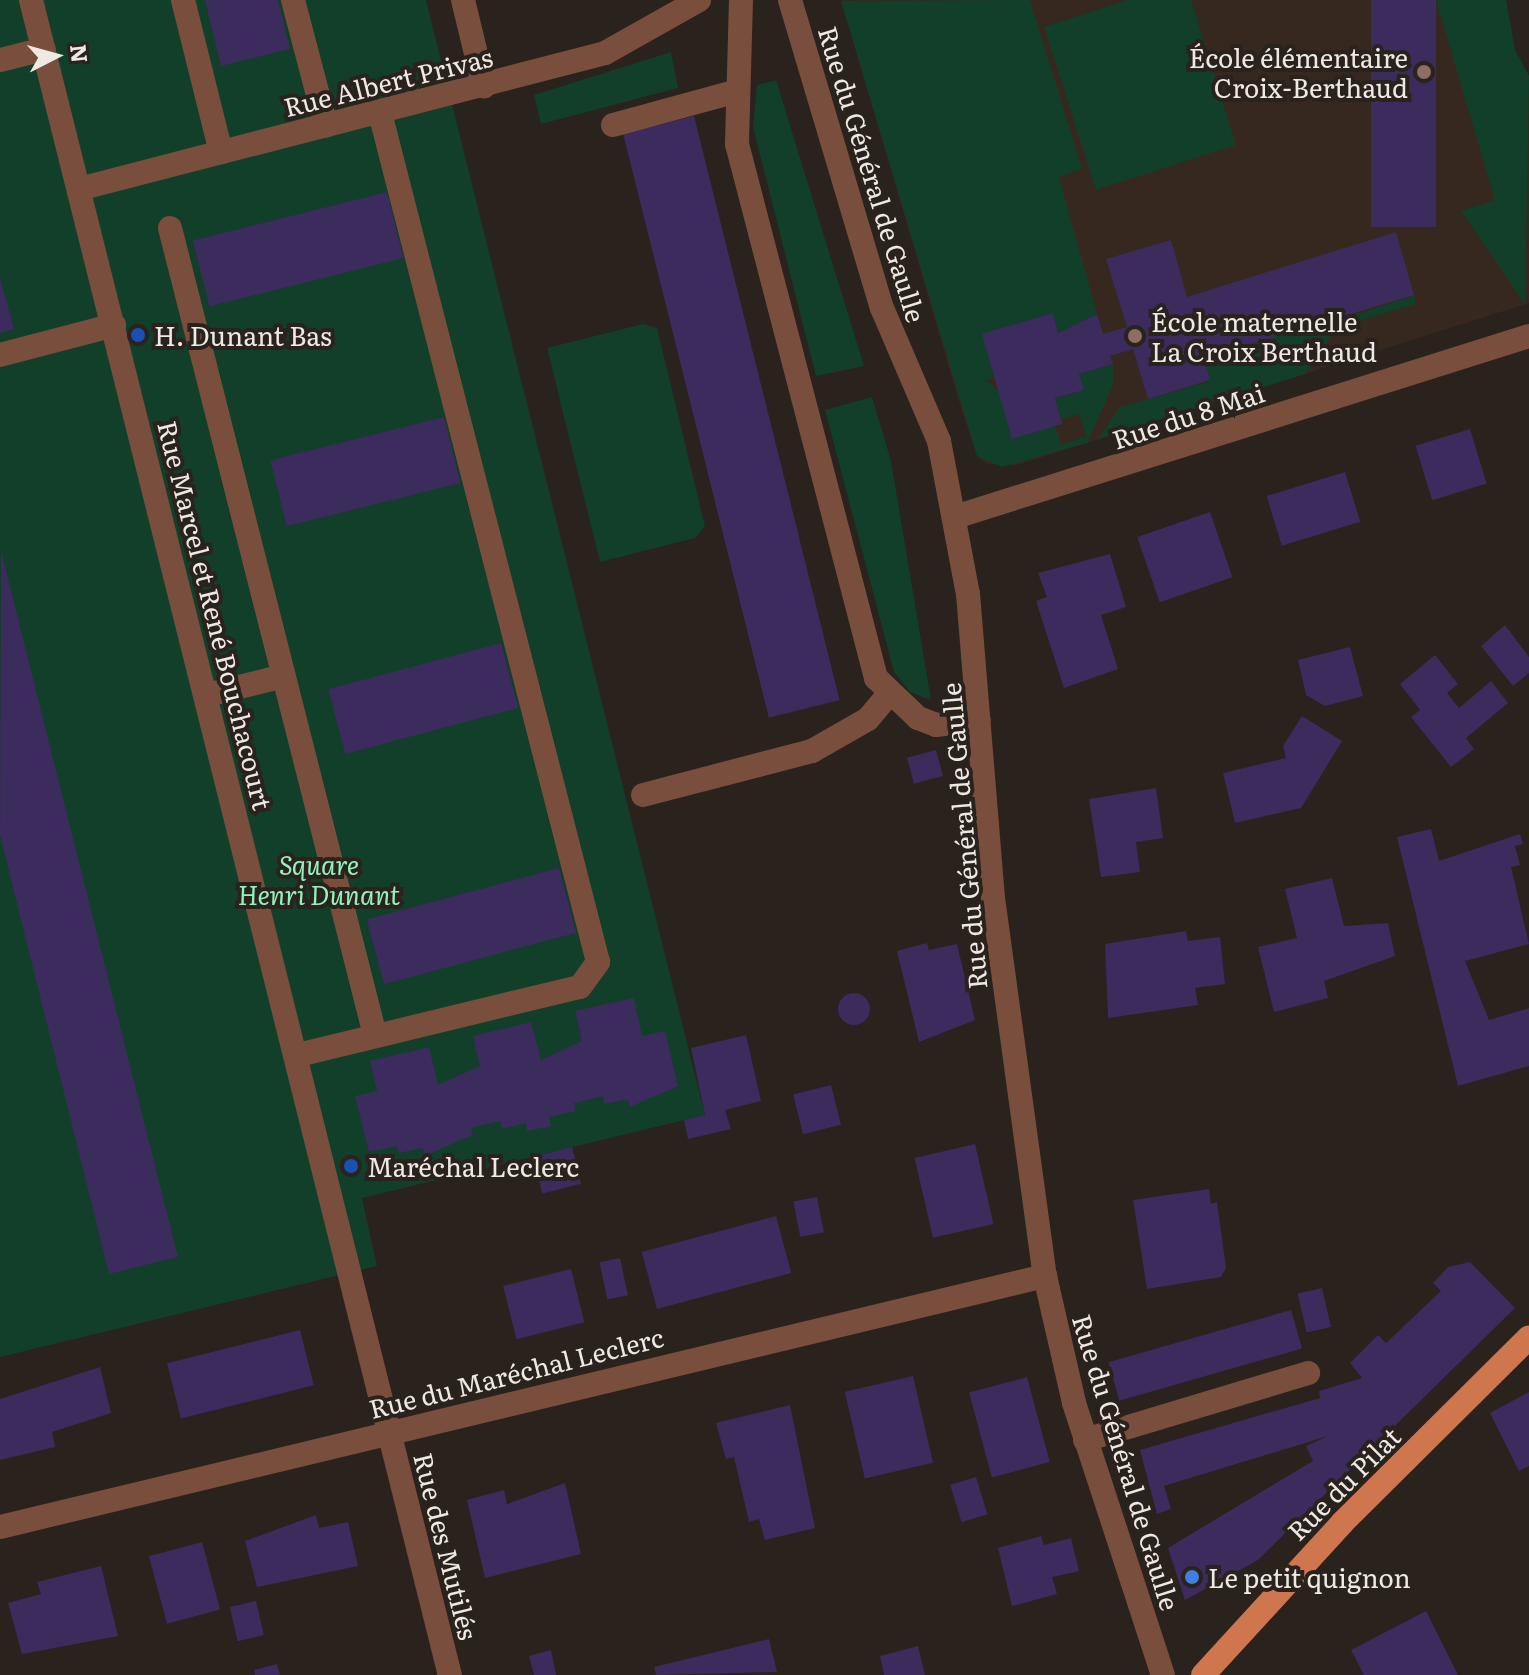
<!DOCTYPE html>
<html>
<head>
<meta charset="utf-8">
<style>
  body { margin:0 }
  #map { position:relative; width:1529px; height:1675px; overflow:hidden; background:#2a221c; font-family:Literata,serif }
  div>[style] { position:absolute }
  .built>* { inset:0; background:#36281e }
  .green>* { inset:0; background:#123f29 }
  .building>* { inset:0; background:#3c2b5d; transform-origin:0 0 }
  .round { border-radius:50% }
  .minor>* { height:24px; margin:-12px; padding:0 12px; transform-origin:12px; border-radius:12px; background:#7a4e3c }
  .major>* { height:24px; margin:-12px; padding:0 12px; transform-origin:12px; border-radius:12px; background:#cf764e }
  .dots>* { width:22px; height:22px; translate:-50% -50%; box-sizing:border-box; border:4px solid #2a221c; border-radius:50% }
  span { translate:-50% -50%; white-space:nowrap; text-align:center; line-height:1.15; -webkit-text-stroke:8px #2a221c; paint-order:stroke }
  .poi-label { font-size:26px; color:#efe9e4 }
  .right { translate:-100% -50%; text-align:right }
  .left { translate:0 -50%; text-align:left }
  .street-label { font-size:26px; color:#efe9e4 }
  .park-label { font-size:26px; color:#92f1bd; font-style:italic }
  .north { position:absolute; left:16px; top:16px; width:80px; height:80px; -webkit-text-stroke:6px #2a221c; paint-order:stroke; rotate:84deg; font-size:22px; font-weight:700; line-height:32px; text-align:center; color:#efe9e4 }
  .north::after { content:''; display:block; margin:auto; width:28px; height:36px; background:#efe9e4; clip-path:polygon(50% 0,100% 100%,50% 72%,0 100%) }
</style>
</head>
<body>
<div id="map">
  <div class="built">
    <div style="clip-path:polygon(841px 0,1506px 0,1515px 50px,1529px 76px,1529px 303px,1017px 465px,987px 464px,977px 456px,958px 398px)"></div>
  </div>
  <div class="green">
    <div style="clip-path:polygon(0 0,426px 0,705px 1115px,362px 1198px,377px 1266px,0 1357px)"></div>
    <div style="clip-path:polygon(1030px 0,1082px 169px,1059px 177px,1097px 314px,1058px 333px,1053px 313px,983px 334px,995px 377px,985px 381px,1055px 426px,1061px 445px,1086px 436px,1079px 414px,1061px 419px,1055px 398px,1084px 390px,1079px 374px,1113px 364px,1114px 383px,1087px 443px,1002px 467px,977px 456px,841px 1px)"></div>
    <div style="clip-path:polygon(1128px 0,1191px 0,1236px 145px,1096px 190px,1044px 27px)"></div>
    <div style="clip-path:polygon(1436px 0,1506px 0,1515px 50px,1529px 76px,1525px 304px,1461px 211px,1495px 200px)"></div>
    <div style="clip-path:polygon(671px 52px,678px 88px,541px 124px,534px 95px)"></div>
    <div style="clip-path:polygon(776px 80px,864px 366px,816px 376px,753px 127px,757px 85px)"></div>
    <div style="clip-path:polygon(1414px 295px,1416px 304px,1324px 331px,1318px 328px)"></div>
    <div style="clip-path:polygon(643px 324px,657px 328px,705px 526px,695px 538px,600px 562px,547px 348px)"></div>
    <div style="clip-path:polygon(1300px 329px,1331px 337px,1305px 374px,1098px 439px,1120px 407px,1210px 381px,1204px 358px)"></div>
    <div style="clip-path:polygon(872px 397px,891px 461px,931px 700px,910px 692px,894px 672px,825px 410px)"></div>
  </div>
  <div class="building">
    <div style="clip-path:polygon(205px 0,278px 0,290px 49px,221px 66px)"></div>
    <div style="left:1371px;top:0;width:65px;height:227px"></div>
    <div style="left:694px;top:116px;width:602px;height:73px;rotate:76deg"></div>
    <div style="left:387px;top:192px;width:68px;height:200px;rotate:76deg"></div>
    <div style="clip-path:polygon(1396px 232px,1414px 295px,1204px 358px,1210px 380px,1148px 399px,1133px 349px,1110px 356px,1113px 364px,1079px 374px,1084px 390px,1055px 398px,1062px 424px,1012px 439px,982px 334px,1053px 313px,1058px 333px,1097px 314px,1103px 334px,1127px 327px,1106px 259px,1171px 240px,1187px 297px)"></div>
    <div style="clip-path:polygon(0 278px,14px 329px,0 333px)"></div>
    <div style="left:444px;top:417px;width:68px;height:179px;rotate:76deg"></div>
    <div style="left:1470px;top:429px;width:57px;height:57px;rotate:73deg"></div>
    <div style="left:1345px;top:472px;width:52px;height:82px;rotate:73deg"></div>
    <div style="left:1210px;top:512px;width:69px;height:77px;rotate:71deg"></div>
    <div style="clip-path:polygon(1px 551px,178px 1257px,109px 1274px,0 835px)"></div>
    <div style="clip-path:polygon(1110px 554px,1126px 607px,1101px 615px,1118px 669px,1064px 688px,1036px 601px,1047px 597px,1038px 573px)"></div>
    <div style="clip-path:polygon(1505px 625px,1529px 657px,1529px 673px,1513px 686px,1481px 646px)"></div>
    <div style="left:501px;top:643px;width:67px;height:179px;rotate:75deg"></div>
    <div style="clip-path:polygon(1350px 647px,1363px 696px,1325px 706px,1306px 695px,1298px 660px)"></div>
    <div style="clip-path:polygon(1435px 655px,1458px 684px,1447px 693px,1459px 708px,1491px 681px,1508px 703px,1466px 738px,1474px 749px,1451px 767px,1411px 717px,1420px 710px,1400px 684px)"></div>
    <div style="clip-path:polygon(1302px 716px,1342px 741px,1301px 808px,1235px 823px,1223px 773px,1286px 758px,1283px 746px)"></div>
    <div style="left:936px;top:750px;width:27px;height:30px;rotate:75deg"></div>
    <div style="clip-path:polygon(1156px 788px,1163px 838px,1136px 842px,1140px 872px,1101px 877px,1089px 799px)"></div>
    <div style="clip-path:polygon(1431px 829px,1439px 861px,1520px 834px,1523px 844px,1515px 846px,1520px 865px,1511px 867px,1529px 944px,1465px 961px,1489px 1020px,1529px 1008px,1529px 1066px,1458px 1086px,1397px 837px)"></div>
    <div style="left:559px;top:868px;width:67px;height:199px;rotate:75deg"></div>
    <div style="clip-path:polygon(1332px 878px,1344px 926px,1388px 923px,1395px 956px,1324px 981px,1328px 998px,1274px 1012px,1258px 947px,1297px 938px,1285px 889px)"></div>
    <div style="clip-path:polygon(1186px 931px,1188px 941px,1220px 937px,1225px 984px,1195px 988px,1198px 1005px,1108px 1018px,1105px 944px)"></div>
    <div style="clip-path:polygon(927px 943px,929px 950px,957px 944px,975px 1020px,919px 1042px,897px 951px)"></div>
    <div class="round" style="left:838px;top:993px;width:32px;height:32px"></div>
    <div style="clip-path:polygon(634px 998px,642px 1036px,665px 1031px,678px 1086px,630px 1107px,628px 1099px,604px 1104px,603px 1096px,574px 1103px,576px 1111px,549px 1117px,551px 1126px,527px 1131px,526px 1123px,502px 1129px,500px 1121px,471px 1128px,473px 1135px,424px 1156px,423px 1148px,399px 1153px,397px 1146px,369px 1152px,355px 1096px,377px 1091px,370px 1061px,429px 1047px,438px 1085px,480px 1066px,473px 1036px,531px 1022px,541px 1060px,582px 1041px,575px 1011px)"></div>
    <div style="clip-path:polygon(746px 1035px,761px 1101px,725px 1110px,731px 1129px,688px 1139px,684px 1120px,705px 1115px,691px 1048px)"></div>
    <div style="left:831px;top:1085px;width:41px;height:39px;rotate:76deg"></div>
    <div style="left:975px;top:1144px;width:82px;height:62px;rotate:77deg"></div>
    <div style="left:572px;top:1147px;width:38px;height:40px;rotate:76deg"></div>
    <div style="clip-path:polygon(1209px 1189px,1211px 1204px,1217px 1202px,1226px 1268px,1221px 1277px,1147px 1289px,1133px 1200px)"></div>
    <div style="left:817px;top:1197px;width:36px;height:24px;rotate:79deg"></div>
    <div style="left:776px;top:1216px;width:59px;height:139px;rotate:75deg"></div>
    <div style="left:620px;top:1258px;width:38px;height:21px;rotate:78deg"></div>
    <div style="clip-path:polygon(1470px 1262px,1515px 1308px,1258px 1560px,1185px 1600px,1168px 1548px,1313px 1461px,1306px 1446px,1328px 1436px,1164px 1486px,1171px 1509px,1157px 1514px,1140px 1450px,1320px 1398px,1319px 1391px,1362px 1378px,1350px 1363px,1378px 1335px,1386px 1343px,1441px 1291px,1433px 1283px,1448px 1267px)"></div>
    <div style="left:571px;top:1269px;width:55px;height:70px;rotate:76deg"></div>
    <div style="left:1322px;top:1288px;width:40px;height:25px;rotate:77deg"></div>
    <div style="left:1291px;top:1310px;width:40px;height:190px;rotate:74deg"></div>
    <div style="left:300px;top:1330px;width:57px;height:137px;rotate:76deg"></div>
    <div style="clip-path:polygon(100px 1367px,111px 1413px,52px 1432px,55px 1447px,0 1460px,0 1399px)"></div>
    <div style="left:913px;top:1376px;width:89px;height:70px;rotate:77deg"></div>
    <div style="left:1027px;top:1377px;width:88px;height:60px;rotate:75deg"></div>
    <div style="clip-path:polygon(1529px 1392px,1529px 1466px,1519px 1471px,1490px 1413px)"></div>
    <div style="clip-path:polygon(790px 1405px,815px 1528px,765px 1540px,759px 1519px,749px 1522px,734px 1457px,726px 1459px,716px 1423px)"></div>
    <div style="left:976px;top:1477px;width:39px;height:27px;rotate:73deg"></div>
    <div style="clip-path:polygon(565px 1483px,581px 1554px,485px 1578px,467px 1500px,504px 1490px,507px 1504px)"></div>
    <div style="clip-path:polygon(316px 1515px,319px 1528px,348px 1522px,358px 1566px,257px 1587px,245px 1541px)"></div>
    <div style="clip-path:polygon(1041px 1536px,1044px 1545px,1071px 1538px,1079px 1571px,1052px 1577px,1057px 1594px,1012px 1606px,998px 1548px)"></div>
    <div style="left:202px;top:1542px;width:70px;height:55px;rotate:75deg"></div>
    <div style="clip-path:polygon(101px 1566px,118px 1636px,22px 1654px,8px 1603px,41px 1594px,37px 1582px)"></div>
    <div style="left:256px;top:1601px;width:35px;height:27px;rotate:77deg"></div>
    <div style="clip-path:polygon(1426px 1611px,1458px 1675px,1364px 1675px,1351px 1650px)"></div>
    <div style="clip-path:polygon(769px 1639px,777px 1672px,656px 1675px,654px 1667px)"></div>
    <div style="clip-path:polygon(918px 1646px,925px 1675px,884px 1675px,880px 1656px)"></div>
    <div style="clip-path:polygon(551px 1650px,556px 1675px,534px 1675px,529px 1656px)"></div>
    <div style="clip-path:polygon(277px 1664px,280px 1675px,255px 1675px,254px 1670px)"></div>
  </div>
  <div class="minor">
    <div style="left:31px;top:0;width:1727px;rotate:75.96deg"></div>
    <div style="left:183px;top:0;width:157px;rotate:76deg"></div>
    <div style="left:293px;top:0;width:130px;rotate:75.3deg"></div>
    <div style="left:463px;top:0;width:89px;rotate:76.4deg"></div>
    <div style="left:741px;top:0;width:144px;rotate:91.6deg"></div>
    <div style="left:737px;top:144px;width:552px;rotate:75.41deg"></div>
    <div style="left:876px;top:678px;width:58px;rotate:43.6deg"></div>
    <div style="left:918px;top:718px;width:19px;rotate:21deg"></div>
    <div style="left:936px;top:725px;width:43px;rotate:-6.6deg"></div>
    <div style="left:790px;top:0;width:321px;rotate:73.4deg"></div>
    <div style="left:882px;top:308px;width:145px;rotate:66.8deg"></div>
    <div style="left:939px;top:441px;width:156px;rotate:79.3deg"></div>
    <div style="left:968px;top:594px;width:305px;rotate:85.3deg"></div>
    <div style="left:993px;top:898px;width:382px;rotate:82.2deg"></div>
    <div style="left:1045px;top:1276px;width:130px;rotate:77.1deg"></div>
    <div style="left:1074px;top:1403px;width:286px;rotate:71.9deg"></div>
    <div style="left:0;top:60px;width:45px;rotate:-14deg"></div>
    <div style="left:613px;top:125px;width:129px;rotate:-15.3deg"></div>
    <div style="left:79px;top:189px;width:543px;rotate:-14.5deg"></div>
    <div style="left:605px;top:53px;width:108px;rotate:-29.4deg"></div>
    <div style="left:170px;top:228px;width:833px;rotate:75.75deg"></div>
    <div style="left:0;top:355px;width:118px;rotate:-14.7deg"></div>
    <div style="left:955px;top:517px;width:602px;rotate:-17.5deg"></div>
    <div style="left:207px;top:695px;width:79px;rotate:-13.9deg"></div>
    <div style="left:643px;top:795px;width:175px;rotate:-14.6deg"></div>
    <div style="left:812px;top:751px;width:64px;rotate:-29.7deg"></div>
    <div style="left:868px;top:719px;width:30px;rotate:-50deg"></div>
    <div style="left:298px;top:1055px;width:290px;rotate:-13.6deg"></div>
    <div style="left:580px;top:987px;width:31px;rotate:-54deg"></div>
    <div style="left:598px;top:962px;width:877px;rotate:-104.4deg"></div>
    <div style="left:1085px;top:1440px;width:233px;rotate:-16.7deg"></div>
    <div style="left:0;top:1527px;width:1075px;rotate:-13.51deg"></div>
  </div>
  <div class="major">
    <div style="left:1203px;top:1675px;width:207px;rotate:-47.5deg"></div>
    <div style="left:1343px;top:1522px;width:262px;rotate:-44.8deg"></div>
  </div>
  <div class="dots">
    <div style="left:1424px;top:72px;background:#8d6e63"></div>
    <div style="left:138px;top:335px;background:#1a4fb4"></div>
    <div style="left:1135px;top:336px;background:#8d6e63"></div>
    <div style="left:351px;top:1166px;background:#1a4fb4"></div>
    <div style="left:1192px;top:1577px;background:#3f7fe0"></div>
  </div>
  <div class="poi-label">
    <span class="right" style="left:1408px;top:72px">École élémentaire<br>Croix-Berthaud</span>
    <span class="left" style="left:1151px;top:336px">École maternelle<br>La Croix Berthaud</span>
    <span class="left" style="left:154px;top:335px">H. Dunant Bas</span>
    <span class="left" style="left:367px;top:1166px">Maréchal Leclerc</span>
    <span class="left" style="left:1208px;top:1577px">Le petit quignon</span>
  </div>
  <div class="street-label">
    <span style="left:388px;top:81px;rotate:-14deg">Rue Albert Privas</span>
    <span style="left:873px;top:174px;rotate:73deg">Rue du Général de Gaulle</span>
    <span style="left:1188px;top:415px;rotate:-18deg">Rue du 8 Mai</span>
    <span style="left:216px;top:615px;rotate:76deg">Rue Marcel et René Bouchacourt</span>
    <span style="left:963px;top:836px;rotate:-95deg">Rue du Général de Gaulle</span>
    <span style="left:516px;top:1372px;rotate:-14deg">Rue du Maréchal Leclerc</span>
    <span style="left:1127px;top:1462px;rotate:73deg">Rue du Général de Gaulle</span>
    <span style="left:1343px;top:1483px;rotate:-45deg">Rue du Pilat</span>
    <span style="left:447px;top:1546px;rotate:76deg">Rue des Mutilés</span>
  </div>
  <div class="park-label">
    <span style="left:319px;top:879px">Square<br>Henri Dunant</span>
  </div>
  <div class="north">N</div>
</div>
</body>
</html>
